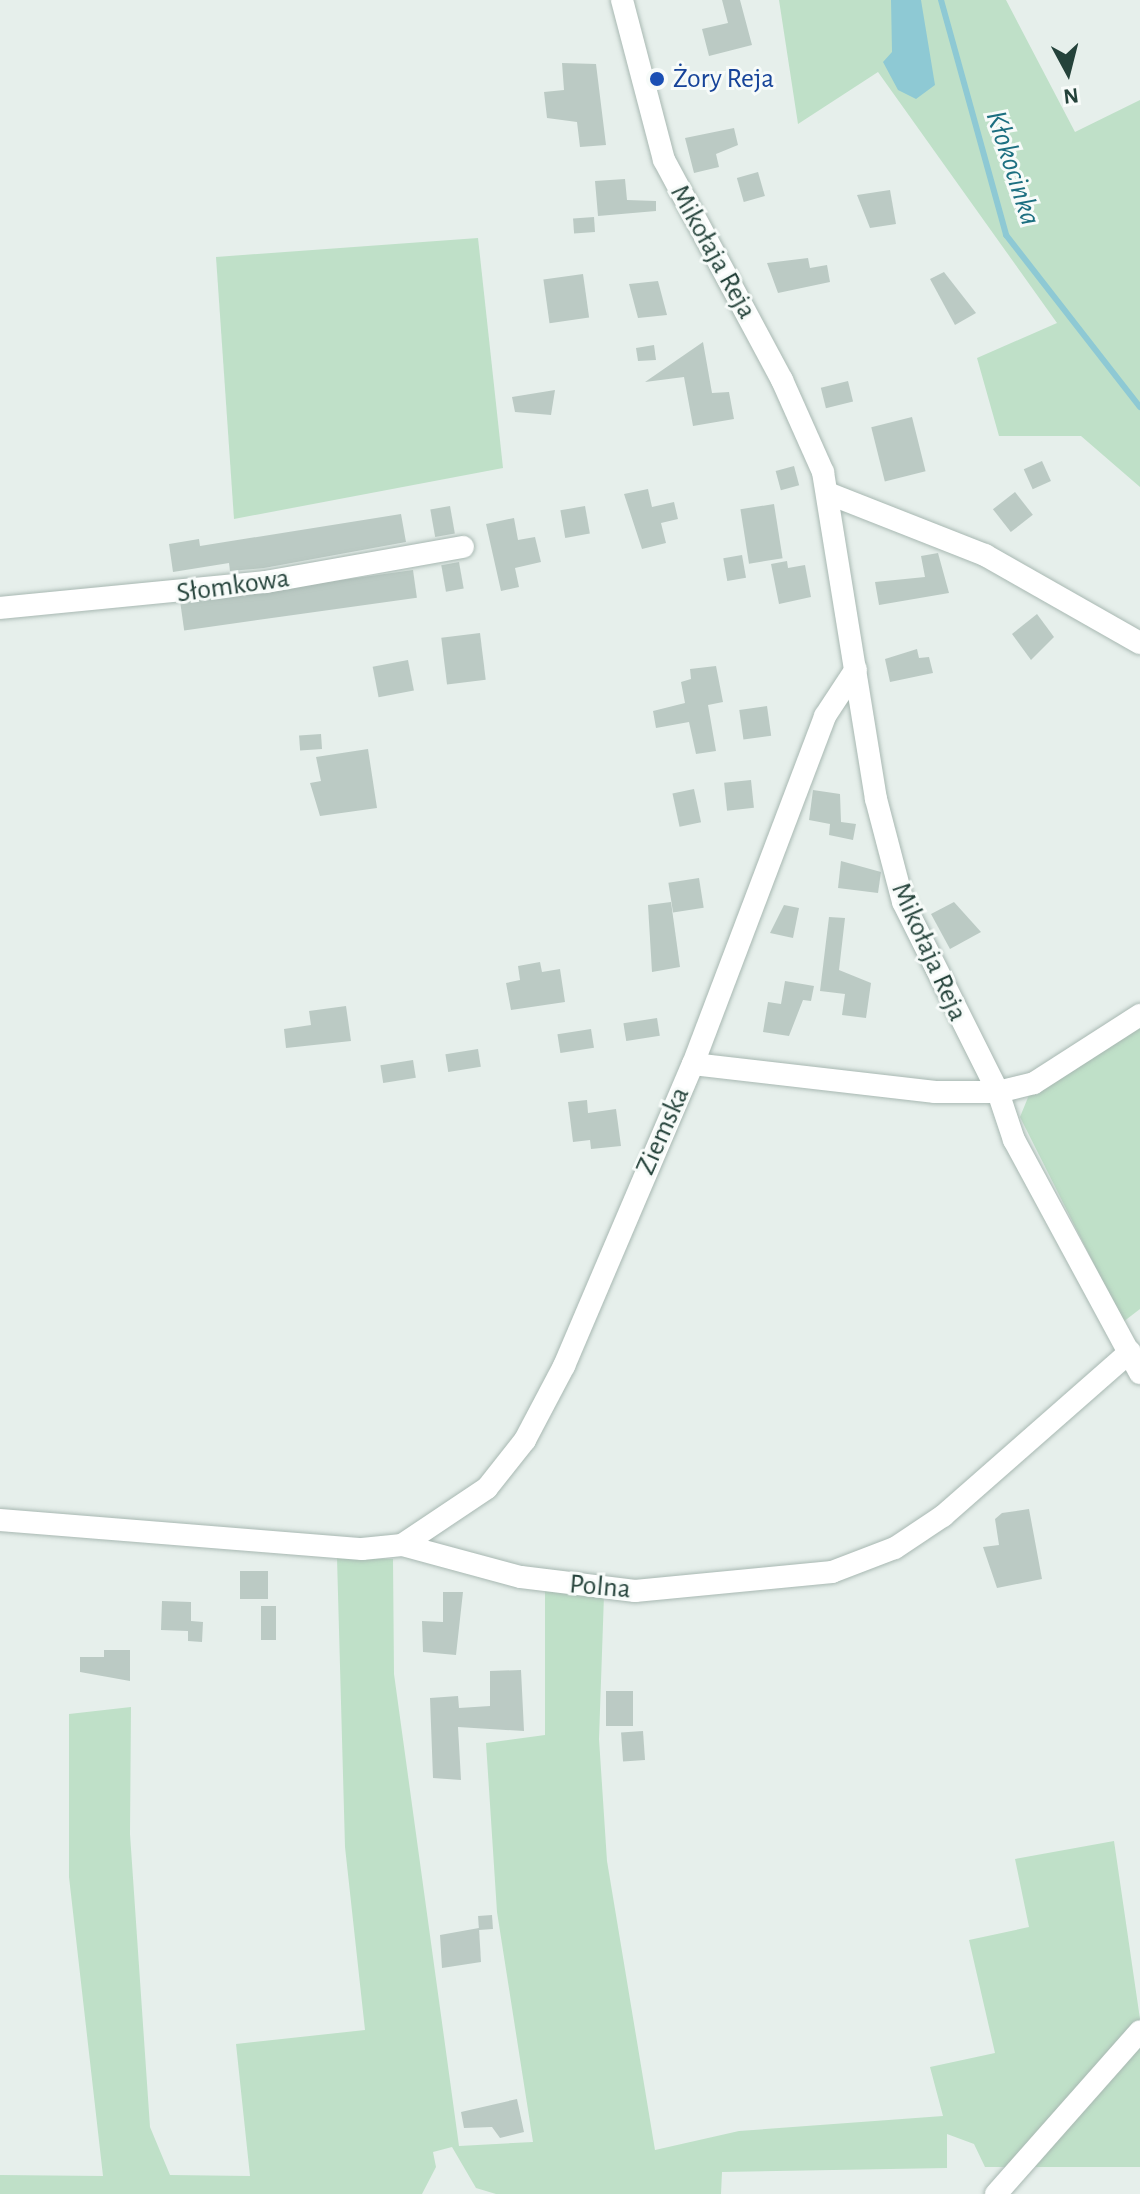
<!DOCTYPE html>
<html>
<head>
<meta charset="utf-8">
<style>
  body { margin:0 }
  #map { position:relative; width:1140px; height:2194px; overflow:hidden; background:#e6efeb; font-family:"Alegreya Sans",sans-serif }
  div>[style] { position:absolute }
  .green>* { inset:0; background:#bfe0c8 }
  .water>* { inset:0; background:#8ec9d4 }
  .stream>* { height:6px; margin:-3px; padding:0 3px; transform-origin:3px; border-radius:3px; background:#8ec9d4 }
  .building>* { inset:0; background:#bbcac4; transform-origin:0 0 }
  .roads { filter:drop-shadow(0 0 2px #a8b8b2) drop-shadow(0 0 2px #a8b8b2) }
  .minor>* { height:22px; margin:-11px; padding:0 11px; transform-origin:11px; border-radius:11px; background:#fff }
  .dots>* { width:22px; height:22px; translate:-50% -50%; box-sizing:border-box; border:4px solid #f7fbf9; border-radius:50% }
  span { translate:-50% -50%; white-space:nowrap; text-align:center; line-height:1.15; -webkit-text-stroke:6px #f7fbf9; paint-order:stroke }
  .transit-label { font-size:28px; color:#164399 }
  .left { translate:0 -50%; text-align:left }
  .street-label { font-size:28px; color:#24423a }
  .water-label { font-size:30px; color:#1c6f80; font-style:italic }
  .north { position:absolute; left:1028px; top:32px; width:80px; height:80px; -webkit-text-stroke:6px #f7fbf9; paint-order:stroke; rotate:173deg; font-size:22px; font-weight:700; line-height:32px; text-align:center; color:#24423a }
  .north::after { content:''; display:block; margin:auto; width:28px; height:36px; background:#24423a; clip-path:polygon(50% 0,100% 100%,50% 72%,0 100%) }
</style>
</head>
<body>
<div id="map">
  <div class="green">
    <div style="clip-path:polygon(779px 0,1006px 0,1075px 132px,1140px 100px,1140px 487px,1081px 436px,999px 436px,977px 358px,1057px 323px,878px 72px,798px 124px)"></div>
    <div style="clip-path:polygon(478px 238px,503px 468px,234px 519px,216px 257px)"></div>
    <div style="clip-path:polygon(1140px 1020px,1140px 1309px,1123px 1322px,1020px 1117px,1029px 1095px)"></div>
    <div style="clip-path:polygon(337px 1558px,393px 1559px,394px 1674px,459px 2146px,533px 2142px,497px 1912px,486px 1743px,545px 1735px,545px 1590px,604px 1595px,599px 1739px,607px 1861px,655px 2150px,739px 2131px,943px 2116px,930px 2067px,995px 2053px,969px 1940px,1029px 1927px,1015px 1859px,1114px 1841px,1140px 2019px,1015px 2167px,985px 2167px,974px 2144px,947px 2134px,947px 2168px,722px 2172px,721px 2194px,496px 2194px,476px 2188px,452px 2147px,433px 2152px,436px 2167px,422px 2194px,0 2194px,0 2175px,103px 2176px,69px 1877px,69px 1714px,131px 1707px,130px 1834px,150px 2127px,170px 2175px,250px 2176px,236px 2044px,365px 2030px,345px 1847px)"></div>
    <div style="clip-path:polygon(1140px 2043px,1140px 2167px,1035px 2167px)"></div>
  </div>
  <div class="water">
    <div style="clip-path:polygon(891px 0,921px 0,935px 85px,916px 99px,898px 90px,883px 62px,892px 52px)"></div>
  </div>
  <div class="stream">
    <div style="left:941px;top:0;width:244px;rotate:74.5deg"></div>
    <div style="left:1006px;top:235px;width:218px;rotate:52.1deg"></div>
  </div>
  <div class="building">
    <div style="clip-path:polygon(722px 0,740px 0,752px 45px,709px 56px,702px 29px,728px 23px)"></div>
    <div style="clip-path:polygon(562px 63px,596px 64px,606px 145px,580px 147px,577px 122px,547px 118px,544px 92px,564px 90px)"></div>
    <div style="clip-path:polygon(734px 128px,738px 145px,716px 154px,719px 167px,694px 173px,685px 138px)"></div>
    <div style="left:758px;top:172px;width:25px;height:22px;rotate:74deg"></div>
    <div style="clip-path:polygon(625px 179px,627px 200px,656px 201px,656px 211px,598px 216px,595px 181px)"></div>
    <div style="clip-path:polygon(890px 190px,896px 224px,870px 228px,857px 195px)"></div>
    <div style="left:594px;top:217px;width:15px;height:21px;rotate:86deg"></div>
    <div style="clip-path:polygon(808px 258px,810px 268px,827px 265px,830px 282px,778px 293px,767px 263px)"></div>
    <div style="clip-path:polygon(944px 272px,976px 313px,955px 325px,930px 279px)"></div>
    <div style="left:583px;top:274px;width:44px;height:40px;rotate:82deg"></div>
    <div style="clip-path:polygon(658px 281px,667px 315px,638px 318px,629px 284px)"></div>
    <div style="clip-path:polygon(703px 342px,712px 393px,729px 392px,734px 419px,693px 426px,684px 377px,645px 382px)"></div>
    <div style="clip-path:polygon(654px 345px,656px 360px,638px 361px,636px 348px)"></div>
    <div style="left:848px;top:381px;width:21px;height:28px;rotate:76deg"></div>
    <div style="clip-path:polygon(555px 390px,551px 415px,515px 412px,512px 397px)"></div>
    <div style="left:912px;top:417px;width:56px;height:42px;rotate:76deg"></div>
    <div style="left:1042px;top:461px;width:22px;height:20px;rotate:66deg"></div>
    <div style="left:794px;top:466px;width:20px;height:19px;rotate:75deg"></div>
    <div style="clip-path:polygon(648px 489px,652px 507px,674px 502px,678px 519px,661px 523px,666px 543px,642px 549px,624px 494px)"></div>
    <div style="left:1015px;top:492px;width:29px;height:28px;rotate:52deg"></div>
    <div style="left:774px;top:504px;width:55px;height:34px;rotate:81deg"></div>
    <div style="left:450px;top:506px;width:28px;height:20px;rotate:80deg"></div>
    <div style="left:585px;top:506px;width:28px;height:25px;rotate:80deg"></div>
    <div style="clip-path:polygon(401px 514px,406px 542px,264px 568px,230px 571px,229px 563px,173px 572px,169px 544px,199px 539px,200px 546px)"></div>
    <div style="clip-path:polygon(514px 518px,518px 540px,535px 537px,541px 562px,515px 568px,519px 587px,501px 591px,486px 524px)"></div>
    <div style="clip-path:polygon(938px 553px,949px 593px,879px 605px,875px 582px,925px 577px,921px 556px)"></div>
    <div style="left:742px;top:555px;width:23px;height:19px;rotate:80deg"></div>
    <div style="clip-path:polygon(787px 561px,788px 568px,805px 565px,811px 597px,779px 604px,771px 564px)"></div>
    <div style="left:459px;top:562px;width:27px;height:18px;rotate:80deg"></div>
    <div style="left:413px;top:570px;width:28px;height:235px;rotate:82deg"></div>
    <div style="clip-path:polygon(1037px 614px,1054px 637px,1031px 660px,1012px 634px)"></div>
    <div style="left:480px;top:633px;width:47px;height:39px;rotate:83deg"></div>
    <div style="clip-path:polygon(917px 649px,919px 658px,929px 657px,933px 673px,890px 682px,885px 659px)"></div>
    <div style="left:408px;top:660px;width:31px;height:36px;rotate:79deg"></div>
    <div style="clip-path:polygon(716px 666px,723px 702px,708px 705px,716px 751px,696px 754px,689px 722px,656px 728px,653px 711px,685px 703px,681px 682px,691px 679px,690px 669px)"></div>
    <div style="left:767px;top:706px;width:30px;height:28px;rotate:82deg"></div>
    <div style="left:321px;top:734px;width:15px;height:22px;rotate:86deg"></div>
    <div style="clip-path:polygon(368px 749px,377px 808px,320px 816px,310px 783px,321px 781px,316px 757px)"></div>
    <div style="left:751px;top:780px;width:28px;height:27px;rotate:84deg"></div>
    <div style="left:694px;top:789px;width:34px;height:22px;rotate:78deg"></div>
    <div style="clip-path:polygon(813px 790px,840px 794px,841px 822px,856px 824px,853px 840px,829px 835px,830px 824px,809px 820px)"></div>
    <div style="clip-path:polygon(841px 861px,881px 872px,878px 893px,838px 888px)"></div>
    <div style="left:699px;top:878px;width:30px;height:31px;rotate:81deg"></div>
    <div style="clip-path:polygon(671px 902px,680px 967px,652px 972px,648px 905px)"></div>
    <div style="clip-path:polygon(954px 902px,981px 932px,950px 949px,931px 914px)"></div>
    <div style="clip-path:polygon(784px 905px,799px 908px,793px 938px,770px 933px)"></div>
    <div style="clip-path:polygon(829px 917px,845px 918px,839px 970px,871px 983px,866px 1018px,842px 1015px,845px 994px,820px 991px)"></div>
    <div style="clip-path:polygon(540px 962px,542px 972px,560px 969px,565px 1002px,511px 1010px,506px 983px,520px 980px,518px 966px)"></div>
    <div style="clip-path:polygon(785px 981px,814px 986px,811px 1001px,803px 1000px,789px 1036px,763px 1032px,768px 1002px,781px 1004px)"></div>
    <div style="clip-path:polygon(346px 1006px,351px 1041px,286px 1048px,284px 1029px,311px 1025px,309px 1011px)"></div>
    <div style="left:657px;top:1018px;width:18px;height:34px;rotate:81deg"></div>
    <div style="left:591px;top:1029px;width:19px;height:34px;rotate:81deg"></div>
    <div style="left:478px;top:1049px;width:18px;height:33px;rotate:81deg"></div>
    <div style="left:413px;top:1060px;width:18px;height:33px;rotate:81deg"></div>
    <div style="clip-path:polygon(587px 1100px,588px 1113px,616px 1109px,621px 1146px,591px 1149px,590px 1140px,573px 1142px,568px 1102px)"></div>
    <div style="clip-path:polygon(1029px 1509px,1042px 1579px,997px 1588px,983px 1547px,999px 1545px,995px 1519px,1002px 1513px)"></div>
    <div style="left:240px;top:1571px;width:28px;height:28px"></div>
    <div style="clip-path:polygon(443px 1592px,463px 1592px,456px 1655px,423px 1652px,422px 1621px,443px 1622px)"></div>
    <div style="clip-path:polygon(162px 1601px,191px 1602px,191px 1621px,203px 1622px,202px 1642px,188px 1641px,188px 1631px,161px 1630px)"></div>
    <div style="left:261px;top:1606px;width:15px;height:34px"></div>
    <div style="clip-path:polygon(104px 1650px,130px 1650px,130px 1681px,80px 1672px,80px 1657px,104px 1657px)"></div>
    <div style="clip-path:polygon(521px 1670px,524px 1731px,458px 1727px,461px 1780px,433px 1778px,430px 1698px,458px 1696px,459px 1708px,490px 1706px,490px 1671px)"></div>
    <div style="left:606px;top:1691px;width:27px;height:35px"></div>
    <div style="left:643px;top:1731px;width:29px;height:22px;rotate:86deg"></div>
    <div style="left:492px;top:1915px;width:14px;height:14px;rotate:86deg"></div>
    <div style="clip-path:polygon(479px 1928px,481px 1962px,442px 1968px,440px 1935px)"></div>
    <div style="clip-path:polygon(517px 2099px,524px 2132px,500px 2138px,492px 2127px,464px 2128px,461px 2112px)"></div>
  </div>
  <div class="roads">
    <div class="minor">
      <div style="left:622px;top:0;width:165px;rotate:75.3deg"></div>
      <div style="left:664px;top:160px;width:250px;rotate:61.8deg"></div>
      <div style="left:782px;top:380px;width:101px;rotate:66deg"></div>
      <div style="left:823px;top:472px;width:331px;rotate:80.8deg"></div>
      <div style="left:876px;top:799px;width:106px;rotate:75.3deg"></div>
      <div style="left:903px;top:902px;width:212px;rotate:63.4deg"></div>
      <div style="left:998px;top:1092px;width:51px;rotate:71.6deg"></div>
      <div style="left:1014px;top:1140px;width:265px;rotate:61.6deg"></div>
      <div style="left:830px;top:494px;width:167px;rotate:21.5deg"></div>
      <div style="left:985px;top:555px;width:178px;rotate:29.6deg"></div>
      <div style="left:0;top:608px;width:267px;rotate:-5.6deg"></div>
      <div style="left:266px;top:582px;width:200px;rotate:-10.1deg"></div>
      <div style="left:693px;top:1064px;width:244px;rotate:6.6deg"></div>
      <div style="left:935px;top:1092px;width:63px"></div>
      <div style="left:998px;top:1092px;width:37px;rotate:-14deg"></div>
      <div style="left:1034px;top:1083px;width:126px;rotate:-32.7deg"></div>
      <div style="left:0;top:1520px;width:363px;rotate:4.6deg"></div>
      <div style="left:362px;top:1549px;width:40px;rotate:-5.7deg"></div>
      <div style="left:402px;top:1545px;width:123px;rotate:15.1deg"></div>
      <div style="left:521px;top:1577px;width:115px;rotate:7deg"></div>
      <div style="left:635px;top:1591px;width:198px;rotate:-5.5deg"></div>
      <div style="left:832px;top:1572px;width:67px;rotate:-20.9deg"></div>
      <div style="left:895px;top:1548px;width:58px;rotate:-33.7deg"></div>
      <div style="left:943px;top:1516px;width:249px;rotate:-41.3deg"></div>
      <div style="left:402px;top:1545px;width:102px;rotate:-33.8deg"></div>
      <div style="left:487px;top:1488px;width:61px;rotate:-51.6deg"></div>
      <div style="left:525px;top:1440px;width:84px;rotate:-62.2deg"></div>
      <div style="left:564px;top:1366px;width:328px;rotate:-66.9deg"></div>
      <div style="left:693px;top:1064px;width:372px;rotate:-69.2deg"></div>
      <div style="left:825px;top:716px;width:56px;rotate:-56.6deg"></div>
      <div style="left:996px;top:2194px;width:217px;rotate:-48.5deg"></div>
    </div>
  </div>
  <div class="dots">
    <div style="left:657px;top:79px;background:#1a4fb4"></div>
  </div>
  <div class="transit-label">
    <span class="left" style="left:673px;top:79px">Żory Reja</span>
  </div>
  <div class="street-label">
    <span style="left:713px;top:252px;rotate:61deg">Mikołaja Reja</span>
    <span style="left:233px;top:586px;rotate:-8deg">Słomkowa</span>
    <span style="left:929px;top:952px;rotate:66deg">Mikołaja Reja</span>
    <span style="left:663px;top:1131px;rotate:-66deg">Ziemska</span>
    <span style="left:600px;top:1587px;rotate:5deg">Polna</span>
  </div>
  <div class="water-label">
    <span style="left:1013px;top:168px;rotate:72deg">Kłokocinka</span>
  </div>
  <div class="north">N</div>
</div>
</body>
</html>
